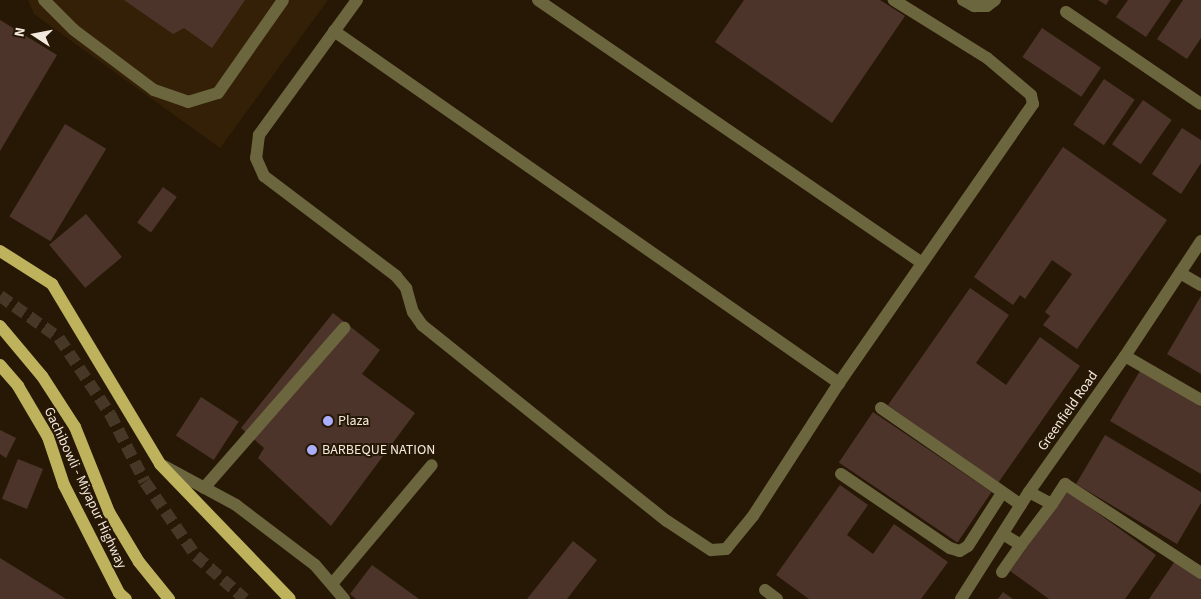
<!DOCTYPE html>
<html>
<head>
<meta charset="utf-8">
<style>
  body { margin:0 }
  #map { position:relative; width:1201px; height:599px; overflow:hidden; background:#271806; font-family:"Source Sans 3",sans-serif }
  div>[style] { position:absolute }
  .built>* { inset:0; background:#342006 }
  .building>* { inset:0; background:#4d342b; transform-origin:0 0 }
  .major-tunnel>* { height:12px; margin-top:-6px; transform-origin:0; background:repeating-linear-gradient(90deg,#463726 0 12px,transparent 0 18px) }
  .minor>* { height:12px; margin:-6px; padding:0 6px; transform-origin:6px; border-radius:6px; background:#6c663f }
  .major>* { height:12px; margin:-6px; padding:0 6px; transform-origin:6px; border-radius:6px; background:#beb25c }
  .dots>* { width:14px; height:14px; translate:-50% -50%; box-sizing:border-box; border:2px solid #271806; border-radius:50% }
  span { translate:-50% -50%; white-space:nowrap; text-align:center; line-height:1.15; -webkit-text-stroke:4px #271806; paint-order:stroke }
  .street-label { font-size:14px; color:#f3e9dd }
  .poi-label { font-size:14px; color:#f3e9dd }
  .left { translate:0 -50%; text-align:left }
  .north { position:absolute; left:10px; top:10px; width:50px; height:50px; -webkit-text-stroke:4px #271806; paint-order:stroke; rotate:281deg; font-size:14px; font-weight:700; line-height:20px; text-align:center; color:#f3e9dd }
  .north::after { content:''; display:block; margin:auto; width:18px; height:22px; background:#f3e9dd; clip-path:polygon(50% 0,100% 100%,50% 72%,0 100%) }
</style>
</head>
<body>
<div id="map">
  <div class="built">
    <div style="clip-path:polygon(28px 0,328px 0,220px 148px,34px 14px)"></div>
  </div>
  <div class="building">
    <div style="clip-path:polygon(124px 0,245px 0,212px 48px,184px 28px,173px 34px)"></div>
    <div style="clip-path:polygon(744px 0,880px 0,905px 16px,832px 123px,715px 42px)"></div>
    <div style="clip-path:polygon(1098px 0,1109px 0,1106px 5px)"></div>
    <div style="clip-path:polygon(1128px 0,1171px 0,1146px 37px,1116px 17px)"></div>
    <div style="clip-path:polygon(1183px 0,1201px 0,1201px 38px,1187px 59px,1157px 39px)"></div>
    <div style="clip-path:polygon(0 20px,57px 55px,0 151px)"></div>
    <div style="left:1042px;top:28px;width:71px;height:35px;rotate:34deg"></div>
    <div style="left:1104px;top:79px;width:37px;height:55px;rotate:34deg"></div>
    <div style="left:1143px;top:100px;width:35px;height:54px;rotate:35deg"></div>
    <div style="left:65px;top:124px;width:48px;height:108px;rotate:31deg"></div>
    <div style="clip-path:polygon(1182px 128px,1201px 140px,1201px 163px,1181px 194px,1152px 174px)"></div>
    <div style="clip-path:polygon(1063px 147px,1167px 220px,1077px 349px,1043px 325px,1050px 316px,1045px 312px,1072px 274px,1052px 260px,1025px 299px,1020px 295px,1013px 305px,974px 277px)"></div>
    <div style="left:163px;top:187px;width:17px;height:44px;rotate:36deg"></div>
    <div style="left:86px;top:214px;width:56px;height:48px;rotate:50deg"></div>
    <div style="clip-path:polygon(970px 288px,1009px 315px,976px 363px,1006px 385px,1040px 337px,1080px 366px,998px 483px,888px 405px)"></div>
    <div style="clip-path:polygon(1201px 296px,1201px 374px,1167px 354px)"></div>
    <div style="clip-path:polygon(333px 313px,380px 350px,362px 374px,415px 413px,331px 526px,258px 458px,264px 448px,241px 428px)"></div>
    <div style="clip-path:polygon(1140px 371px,1201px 407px,1201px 474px,1110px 421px)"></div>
    <div style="left:201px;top:397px;width:45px;height:46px;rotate:33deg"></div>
    <div style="left:873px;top:412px;width:143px;height:61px;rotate:34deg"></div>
    <div style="clip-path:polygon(0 430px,16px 438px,6px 458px,0 454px)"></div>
    <div style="clip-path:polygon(1105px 435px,1201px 492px,1201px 503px,1177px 544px,1076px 484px)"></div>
    <div style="left:18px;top:459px;width:27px;height:43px;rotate:22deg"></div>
    <div style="clip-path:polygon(840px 485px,868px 505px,847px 535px,873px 554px,894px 524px,948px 562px,921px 599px,809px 599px,776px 575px)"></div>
    <div style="clip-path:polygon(1067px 491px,1156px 555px,1125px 599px,1049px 599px,1010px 571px)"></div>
    <div style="clip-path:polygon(573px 541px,597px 560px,567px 599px,527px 599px)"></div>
    <div style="clip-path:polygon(0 558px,66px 599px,0 599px)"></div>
    <div style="clip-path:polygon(1175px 561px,1201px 580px,1201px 599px,1149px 599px)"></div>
    <div style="clip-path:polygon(372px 565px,419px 599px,356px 599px,350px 594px)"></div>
    <div style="clip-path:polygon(1003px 592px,1013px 599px,998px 599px)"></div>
  </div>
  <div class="major-tunnel">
    <div style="left:0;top:296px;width:72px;rotate:35.4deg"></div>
    <div style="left:59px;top:338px;width:92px;rotate:56.1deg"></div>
    <div style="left:110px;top:414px;width:76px;rotate:62.8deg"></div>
    <div style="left:145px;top:482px;width:90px;rotate:55.4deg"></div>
    <div style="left:196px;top:556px;width:65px;rotate:41.3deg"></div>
  </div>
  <div class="minor">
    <div style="left:44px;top:0;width:42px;rotate:45deg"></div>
    <div style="left:74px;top:30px;width:100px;rotate:36.9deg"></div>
    <div style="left:154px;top:90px;width:36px;rotate:19deg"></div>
    <div style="left:188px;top:102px;width:31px;rotate:-17deg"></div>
    <div style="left:218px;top:93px;width:113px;rotate:-55deg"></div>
    <div style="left:357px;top:0;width:167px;rotate:126deg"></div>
    <div style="left:259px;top:135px;width:23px;rotate:97deg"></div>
    <div style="left:256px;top:158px;width:20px;rotate:66deg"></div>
    <div style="left:264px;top:176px;width:166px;rotate:37.1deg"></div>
    <div style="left:396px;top:276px;width:16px;rotate:50deg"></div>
    <div style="left:406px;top:288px;width:25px;rotate:74deg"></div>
    <div style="left:413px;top:312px;width:16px;rotate:55deg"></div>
    <div style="left:422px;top:325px;width:314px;rotate:38.7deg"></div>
    <div style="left:667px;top:521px;width:53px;rotate:33.4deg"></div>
    <div style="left:711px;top:550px;width:15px;rotate:-4deg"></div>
    <div style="left:726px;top:549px;width:43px;rotate:-50.7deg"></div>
    <div style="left:753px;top:516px;width:158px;rotate:-57.1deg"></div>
    <div style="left:839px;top:383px;width:340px;rotate:-55.2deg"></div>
    <div style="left:1033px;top:104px;width:9px;rotate:-103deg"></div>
    <div style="left:1031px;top:95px;width:57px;rotate:-139.9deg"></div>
    <div style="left:987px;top:58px;width:110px;rotate:-148.1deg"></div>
    <div style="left:538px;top:0;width:465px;rotate:34.4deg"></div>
    <div style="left:963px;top:0;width:13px;rotate:29deg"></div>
    <div style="left:974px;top:6px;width:13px"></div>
    <div style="left:987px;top:6px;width:10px;rotate:-37deg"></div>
    <div style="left:1066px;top:12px;width:163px;rotate:34.3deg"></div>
    <div style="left:334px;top:31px;width:616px;rotate:34.88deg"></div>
    <div style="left:1180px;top:273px;width:24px;rotate:30deg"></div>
    <div style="left:1125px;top:356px;width:88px;rotate:30.1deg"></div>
    <div style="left:881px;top:408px;width:170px;rotate:34.7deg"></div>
    <div style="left:164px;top:466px;width:82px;rotate:28.4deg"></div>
    <div style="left:236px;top:505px;width:99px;rotate:37.2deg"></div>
    <div style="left:315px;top:565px;width:45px;rotate:49.5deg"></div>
    <div style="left:841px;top:474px;width:132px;rotate:34.2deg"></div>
    <div style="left:950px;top:548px;width:10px;rotate:17deg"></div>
    <div style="left:960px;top:551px;width:9px;rotate:-32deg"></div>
    <div style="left:968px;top:546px;width:63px;rotate:-57.3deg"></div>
    <div style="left:204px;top:488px;width:213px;rotate:-48.8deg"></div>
    <div style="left:1029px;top:492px;width:26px;rotate:28deg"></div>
    <div style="left:1052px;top:504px;width:24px;rotate:-57deg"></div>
    <div style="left:1065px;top:484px;width:163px;rotate:33.2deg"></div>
    <div style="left:1021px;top:545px;width:51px;rotate:-52.9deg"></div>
    <div style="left:1002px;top:572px;width:33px;rotate:-55deg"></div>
    <div style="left:1021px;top:545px;width:21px;rotate:-149deg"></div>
    <div style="left:332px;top:584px;width:155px;rotate:-50deg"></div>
    <div style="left:765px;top:590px;width:15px;rotate:37deg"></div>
    <div style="left:961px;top:599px;width:127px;rotate:-57.6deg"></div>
    <div style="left:1029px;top:492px;width:166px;rotate:-54.8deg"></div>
    <div style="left:1125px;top:356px;width:138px;rotate:-56.5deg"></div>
  </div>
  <div class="major">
    <div style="left:0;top:251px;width:62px;rotate:32.4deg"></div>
    <div style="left:52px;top:284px;width:210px;rotate:59deg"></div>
    <div style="left:160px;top:464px;width:187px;rotate:46.1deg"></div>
    <div style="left:0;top:326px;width:65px;rotate:50deg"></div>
    <div style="left:42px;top:376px;width:61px;rotate:57.1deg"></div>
    <div style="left:75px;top:427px;width:92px;rotate:68.2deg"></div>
    <div style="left:109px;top:512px;width:58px;rotate:59deg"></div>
    <div style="left:139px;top:562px;width:48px;rotate:51deg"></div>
    <div style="left:0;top:365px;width:28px;rotate:49deg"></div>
    <div style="left:18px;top:386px;width:59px;rotate:59.5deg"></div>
    <div style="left:48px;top:437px;width:51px;rotate:71.6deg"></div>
    <div style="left:64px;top:485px;width:121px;rotate:63deg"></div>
    <div style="left:119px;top:593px;width:9px;rotate:41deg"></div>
  </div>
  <div class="dots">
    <div style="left:328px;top:421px;background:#abaffb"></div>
    <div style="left:312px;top:450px;background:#abaffb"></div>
  </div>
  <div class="street-label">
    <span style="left:1068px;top:411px;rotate:-55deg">Greenfield Road</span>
    <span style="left:85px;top:488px;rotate:65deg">Gachibowli - Miyapur Highway</span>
  </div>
  <div class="poi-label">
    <span class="left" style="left:338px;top:421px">Plaza</span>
    <span class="left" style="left:322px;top:450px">BARBEQUE NATION</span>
  </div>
  <div class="north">N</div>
</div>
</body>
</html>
